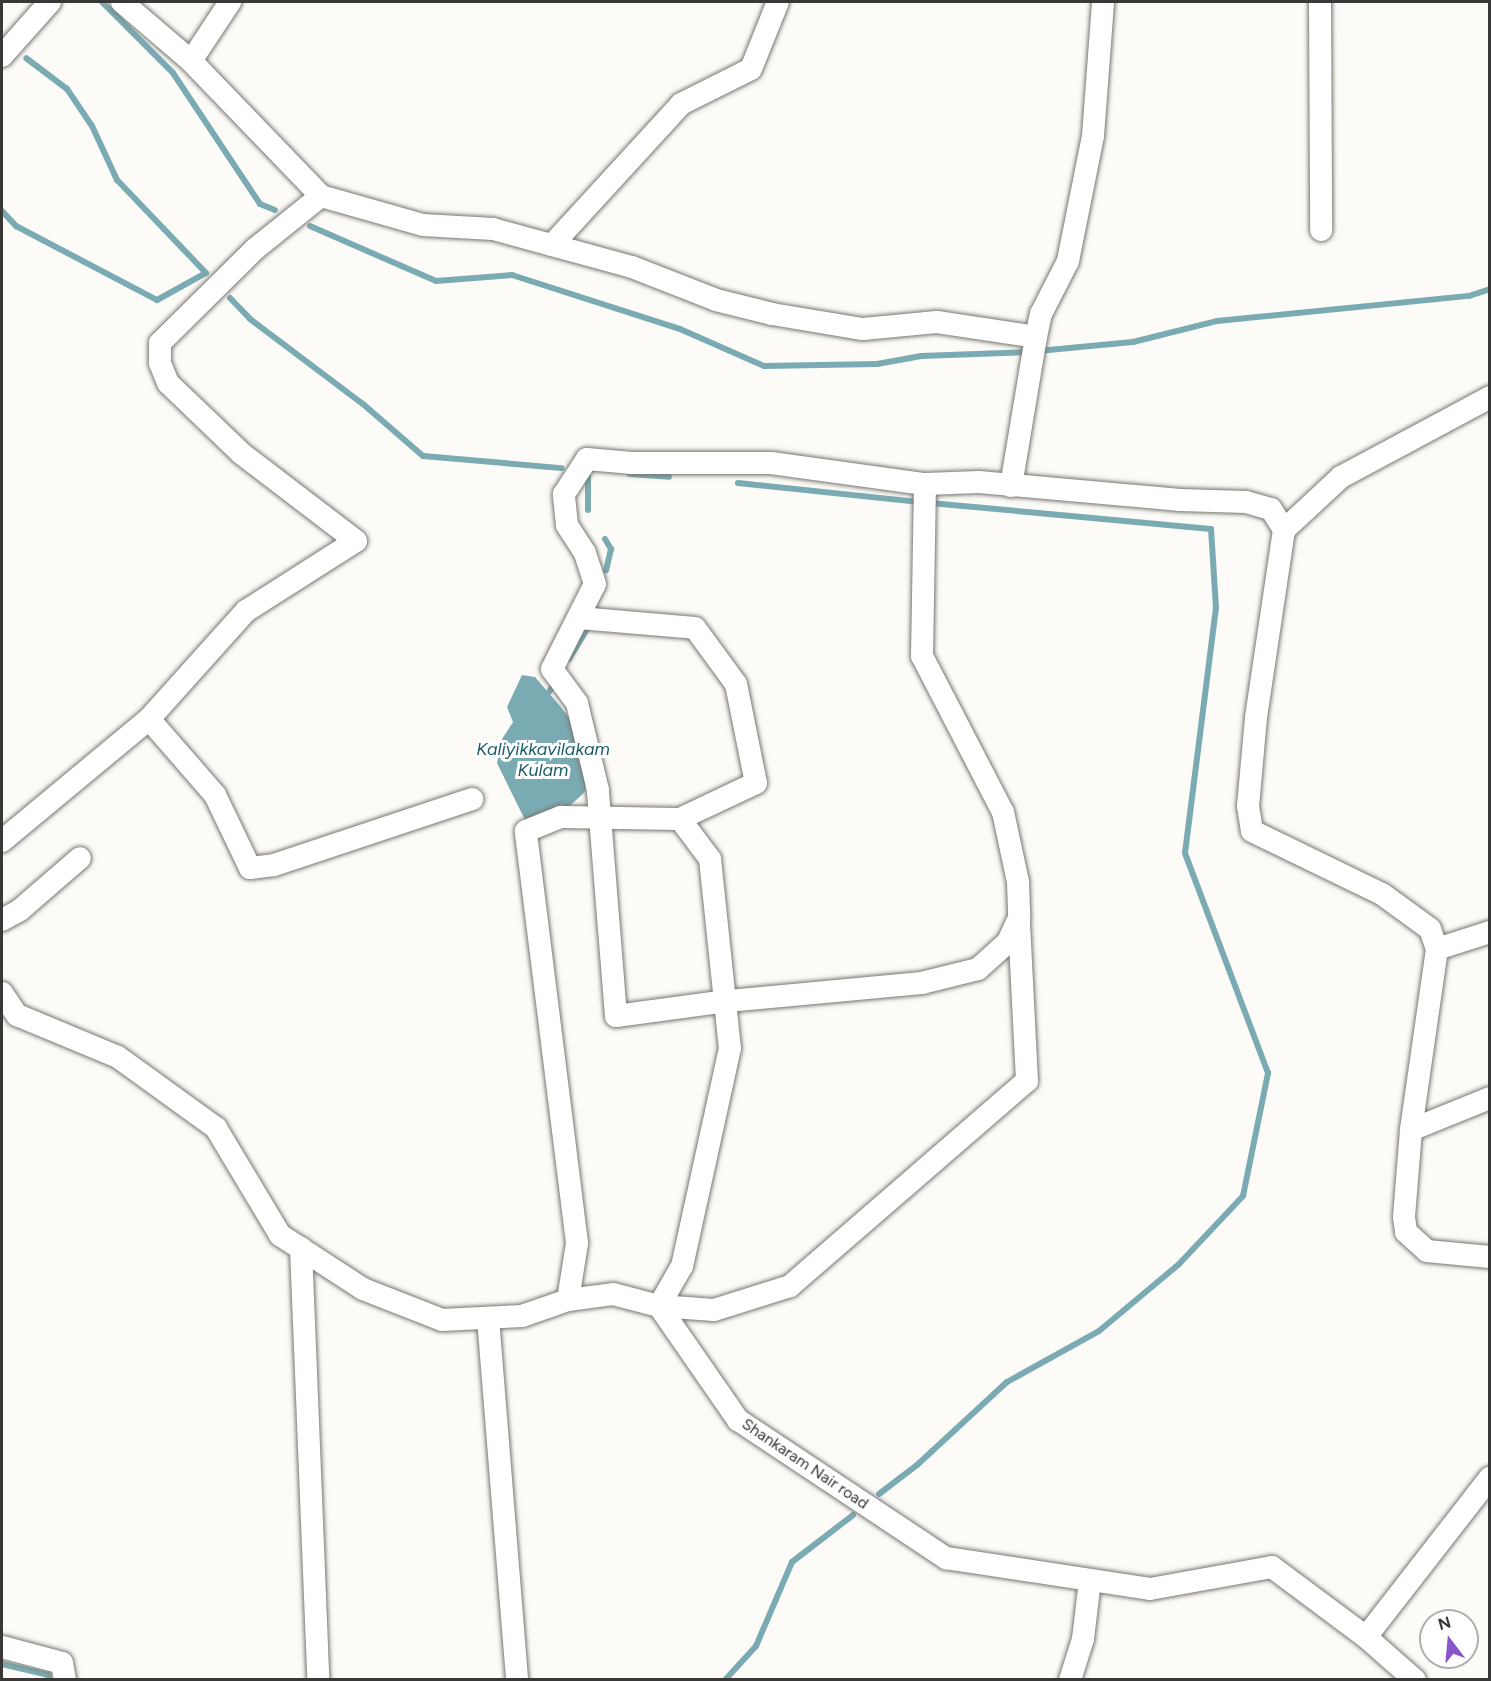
<!DOCTYPE html>
<html>
<head>
<meta charset="utf-8">
<style>
  body { margin:0 }
  #map { position:relative; width:1491px; height:1681px; overflow:hidden; background:#fdfbf7; font-family:Figtree,sans-serif }
  div>[style] { position:absolute }
  .water>* { inset:0; background:#7babb2 }
  .stream>* { height:6px; margin:-3px; padding:0 3px; transform-origin:3px; border-radius:3px; background:#7babb2 }
  .roads { filter:drop-shadow(0 0 2px #777672) drop-shadow(0 0 2px #777672) }
  .minor>* { height:22px; margin:-11px; padding:0 11px; transform-origin:11px; border-radius:11px; background:#fff }
  span { translate:-50% -50%; white-space:nowrap; text-align:center; line-height:1.15; -webkit-text-stroke:6px #fff; paint-order:stroke }
  .street-label { font-size:16px; color:#393836 }
  .water-label { font-size:18px; color:#1a5c65; font-style:italic }
  .frame { position:absolute; inset:0; border:3px solid #393836; pointer-events:none }
  .north { position:absolute; left:1419px; top:1609px; width:60px; height:60px; box-sizing:border-box; background:#fff; border:2px solid #b0afaf; border-radius:50%; rotate:344deg; font-size:16px; font-weight:700; line-height:24px; text-align:center; color:#393836 }
  .north::after { content:''; display:block; margin:auto; width:21px; height:27px; background:#8955cd; clip-path:polygon(50% 0,100% 100%,50% 72%,0 100%) }
</style>
</head>
<body>
<div id="map">
  <div class="water">
    <div style="clip-path:polygon(522px 675px,535px 677px,560px 706px,576px 727px,586px 756px,585px 792px,565px 810px,525px 820px,497px 763px,502px 739px,513px 722px,507px 707px)"></div>
  </div>
  <div class="stream">
    <div style="left:102px;top:2px;width:100px;rotate:45deg"></div>
    <div style="left:173px;top:73px;width:157px;rotate:56.4deg"></div>
    <div style="left:260px;top:204px;width:16px;rotate:22deg"></div>
    <div style="left:2px;top:211px;width:21px;rotate:47deg"></div>
    <div style="left:16px;top:226px;width:159px;rotate:27.7deg"></div>
    <div style="left:157px;top:300px;width:56px;rotate:-28.9deg"></div>
    <div style="left:206px;top:273px;width:129px;rotate:-133.7deg"></div>
    <div style="left:117px;top:180px;width:60px;rotate:-114.8deg"></div>
    <div style="left:92px;top:126px;width:45px;rotate:-124deg"></div>
    <div style="left:67px;top:89px;width:51px;rotate:-142.9deg"></div>
    <div style="left:310px;top:226px;width:137px;rotate:23.6deg"></div>
    <div style="left:436px;top:281px;width:76px;rotate:-4.5deg"></div>
    <div style="left:512px;top:275px;width:176px;rotate:17.8deg"></div>
    <div style="left:680px;top:329px;width:92px;rotate:23.8deg"></div>
    <div style="left:764px;top:366px;width:113px;rotate:-1deg"></div>
    <div style="left:877px;top:364px;width:45px;rotate:-10.3deg"></div>
    <div style="left:921px;top:356px;width:107px;rotate:-2.1deg"></div>
    <div style="left:230px;top:298px;width:29px;rotate:46deg"></div>
    <div style="left:250px;top:319px;width:141px;rotate:37deg"></div>
    <div style="left:363px;top:404px;width:79px;rotate:40.9deg"></div>
    <div style="left:423px;top:456px;width:139px;rotate:5deg"></div>
    <div style="left:1038px;top:351px;width:95px;rotate:-5.4deg"></div>
    <div style="left:1133px;top:342px;width:87px;rotate:-14deg"></div>
    <div style="left:1217px;top:321px;width:253px;rotate:-5.7deg"></div>
    <div style="left:1469px;top:296px;width:22px;rotate:-18deg"></div>
    <div style="left:630px;top:474px;width:39px;rotate:4deg"></div>
    <div style="left:588px;top:477px;width:33px;rotate:90deg"></div>
    <div style="left:738px;top:483px;width:183px;rotate:6deg"></div>
    <div style="left:605px;top:539px;width:12px;rotate:59deg"></div>
    <div style="left:611px;top:549px;width:22px;rotate:103deg"></div>
    <div style="left:569px;top:659px;width:41px;rotate:-59deg"></div>
    <div style="left:544px;top:700px;width:22px;rotate:-58deg"></div>
    <div style="left:879px;top:1494px;width:48px;rotate:-37.3deg"></div>
    <div style="left:917px;top:1465px;width:122px;rotate:-42.7deg"></div>
    <div style="left:1007px;top:1382px;width:105px;rotate:-29deg"></div>
    <div style="left:1099px;top:1331px;width:104px;rotate:-39.9deg"></div>
    <div style="left:1179px;top:1264px;width:93px;rotate:-46.7deg"></div>
    <div style="left:1243px;top:1196px;width:126px;rotate:-78.5deg"></div>
    <div style="left:1268px;top:1073px;width:235px;rotate:-110.7deg"></div>
    <div style="left:1185px;top:853px;width:247px;rotate:-82.8deg"></div>
    <div style="left:1216px;top:608px;width:79px;rotate:-93.6deg"></div>
    <div style="left:1211px;top:529px;width:282px;rotate:-174.7deg"></div>
    <div style="left:2px;top:1664px;width:47px;rotate:13.4deg"></div>
    <div style="left:48px;top:1675px;width:5px;rotate:79deg"></div>
    <div style="left:725px;top:1680px;width:46px;rotate:-47.6deg"></div>
    <div style="left:756px;top:1646px;width:91px;rotate:-66.8deg"></div>
    <div style="left:792px;top:1562px;width:77px;rotate:-37.6deg"></div>
  </div>
  <div class="roads">
    <div class="minor">
      <div style="left:122px;top:2px;width:91px;rotate:40.5deg"></div>
      <div style="left:191px;top:61px;width:187px;rotate:46.1deg"></div>
      <div style="left:1320px;top:2px;width:228px;rotate:89.7deg"></div>
      <div style="left:2px;top:56px;width:72px;rotate:-48.4deg"></div>
      <div style="left:191px;top:61px;width:71px;rotate:-56.5deg"></div>
      <div style="left:552px;top:245px;width:191px;rotate:-47.5deg"></div>
      <div style="left:681px;top:104px;width:78px;rotate:-26.6deg"></div>
      <div style="left:751px;top:69px;width:72px;rotate:-68.1deg"></div>
      <div style="left:925px;top:484px;width:172px;rotate:91deg"></div>
      <div style="left:922px;top:656px;width:176px;rotate:62.6deg"></div>
      <div style="left:1003px;top:812px;width:72px;rotate:77.9deg"></div>
      <div style="left:1018px;top:882px;width:36px;rotate:88deg"></div>
      <div style="left:1019px;top:918px;width:26px;rotate:115deg"></div>
      <div style="left:1008px;top:942px;width:40px;rotate:138deg"></div>
      <div style="left:978px;top:969px;width:58px;rotate:166deg"></div>
      <div style="left:922px;top:983px;width:196px;rotate:174.7deg"></div>
      <div style="left:727px;top:1001px;width:112px;rotate:172.3deg"></div>
      <div style="left:616px;top:1016px;width:227px;rotate:-94.6deg"></div>
      <div style="left:598px;top:790px;width:89px;rotate:-103.6deg"></div>
      <div style="left:577px;top:703px;width:42px;rotate:-126.3deg"></div>
      <div style="left:552px;top:669px;width:95px;rotate:-63.2deg"></div>
      <div style="left:595px;top:584px;width:33px;rotate:-108deg"></div>
      <div style="left:585px;top:553px;width:33px;rotate:-123deg"></div>
      <div style="left:567px;top:525px;width:31px;rotate:-96deg"></div>
      <div style="left:564px;top:494px;width:42px;rotate:-56.7deg"></div>
      <div style="left:587px;top:459px;width:45px;rotate:5.1deg"></div>
      <div style="left:632px;top:463px;width:139px"></div>
      <div style="left:771px;top:463px;width:155px;rotate:7.8deg"></div>
      <div style="left:925px;top:484px;width:54px;rotate:-2.1deg"></div>
      <div style="left:979px;top:482px;width:202px;rotate:5.1deg"></div>
      <div style="left:1180px;top:500px;width:66px;rotate:1.7deg"></div>
      <div style="left:1246px;top:502px;width:26px;rotate:16deg"></div>
      <div style="left:1271px;top:509px;width:25px;rotate:58deg"></div>
      <div style="left:1284px;top:530px;width:190px;rotate:98.5deg"></div>
      <div style="left:1256px;top:718px;width:88px;rotate:95.2deg"></div>
      <div style="left:1248px;top:806px;width:25px;rotate:81deg"></div>
      <div style="left:1252px;top:831px;width:144px;rotate:25.9deg"></div>
      <div style="left:1382px;top:894px;width:59px;rotate:36.1deg"></div>
      <div style="left:1430px;top:929px;width:21px;rotate:71deg"></div>
      <div style="left:1437px;top:949px;width:183px;rotate:98.2deg"></div>
      <div style="left:1411px;top:1130px;width:87px;rotate:94.6deg"></div>
      <div style="left:1404px;top:1217px;width:15px;rotate:82deg"></div>
      <div style="left:1406px;top:1232px;width:28px;rotate:42deg"></div>
      <div style="left:1427px;top:1251px;width:63px;rotate:5.4deg"></div>
      <div style="left:1011px;top:486px;width:151px;rotate:-80.5deg"></div>
      <div style="left:1284px;top:530px;width:78px;rotate:-42.9deg"></div>
      <div style="left:1341px;top:477px;width:169px;rotate:-28.2deg"></div>
      <div style="left:579px;top:618px;width:116px;rotate:4.9deg"></div>
      <div style="left:695px;top:628px;width:69px;rotate:53.8deg"></div>
      <div style="left:736px;top:684px;width:101px;rotate:78.6deg"></div>
      <div style="left:756px;top:783px;width:84px;rotate:154.7deg"></div>
      <div style="left:680px;top:819px;width:50px;rotate:53.1deg"></div>
      <div style="left:710px;top:859px;width:190px;rotate:84deg"></div>
      <div style="left:730px;top:1048px;width:223px;rotate:102.4deg"></div>
      <div style="left:682px;top:1266px;width:46px;rotate:119.9deg"></div>
      <div style="left:659px;top:1306px;width:55px;rotate:4.2deg"></div>
      <div style="left:714px;top:1310px;width:80px;rotate:-17.5deg"></div>
      <div style="left:790px;top:1286px;width:313px;rotate:-40.9deg"></div>
      <div style="left:1027px;top:1081px;width:158px;rotate:-92.9deg"></div>
      <div style="left:149px;top:719px;width:101px;rotate:49deg"></div>
      <div style="left:215px;top:795px;width:81px;rotate:64.4deg"></div>
      <div style="left:250px;top:868px;width:24px;rotate:-7deg"></div>
      <div style="left:274px;top:865px;width:209px;rotate:-18.4deg"></div>
      <div style="left:2px;top:841px;width:191px;rotate:-39.7deg"></div>
      <div style="left:149px;top:719px;width:145px;rotate:-48.1deg"></div>
      <div style="left:246px;top:611px;width:130px;rotate:-32.5deg"></div>
      <div style="left:356px;top:541px;width:145px;rotate:-142.6deg"></div>
      <div style="left:241px;top:453px;width:101px;rotate:-136.2deg"></div>
      <div style="left:168px;top:383px;width:22px;rotate:-112deg"></div>
      <div style="left:160px;top:363px;width:20px;rotate:-90deg"></div>
      <div style="left:160px;top:343px;width:134px;rotate:-44.7deg"></div>
      <div style="left:255px;top:249px;width:85px;rotate:-38.8deg"></div>
      <div style="left:321px;top:196px;width:106px;rotate:15.9deg"></div>
      <div style="left:423px;top:225px;width:70px;rotate:3.3deg"></div>
      <div style="left:493px;top:229px;width:144px;rotate:15.3deg"></div>
      <div style="left:632px;top:267px;width:90px;rotate:21.4deg"></div>
      <div style="left:716px;top:300px;width:58px;rotate:14deg"></div>
      <div style="left:772px;top:314px;width:92px;rotate:9.4deg"></div>
      <div style="left:863px;top:329px;width:74px;rotate:-5.4deg"></div>
      <div style="left:937px;top:322px;width:100px;rotate:8.6deg"></div>
      <div style="left:1036px;top:337px;width:24px;rotate:-78deg"></div>
      <div style="left:1041px;top:314px;width:59px;rotate:-63deg"></div>
      <div style="left:1068px;top:261px;width:127px;rotate:-78.7deg"></div>
      <div style="left:1093px;top:136px;width:134px;rotate:-85.7deg"></div>
      <div style="left:2px;top:920px;width:21px;rotate:-29deg"></div>
      <div style="left:20px;top:910px;width:79px;rotate:-40.9deg"></div>
      <div style="left:1437px;top:949px;width:56px;rotate:-17.8deg"></div>
      <div style="left:2px;top:993px;width:27px;rotate:56deg"></div>
      <div style="left:17px;top:1015px;width:109px;rotate:22.6deg"></div>
      <div style="left:118px;top:1057px;width:121px;rotate:35.9deg"></div>
      <div style="left:216px;top:1128px;width:125px;rotate:59.1deg"></div>
      <div style="left:280px;top:1235px;width:99px;rotate:33deg"></div>
      <div style="left:363px;top:1289px;width:85px;rotate:21.4deg"></div>
      <div style="left:442px;top:1320px;width:80px;rotate:-2.9deg"></div>
      <div style="left:522px;top:1316px;width:49px;rotate:-19.2deg"></div>
      <div style="left:568px;top:1300px;width:45px;rotate:-7.6deg"></div>
      <div style="left:613px;top:1294px;width:48px;rotate:14.6deg"></div>
      <div style="left:659px;top:1306px;width:139px;rotate:55.3deg"></div>
      <div style="left:738px;top:1420px;width:250px;rotate:33.6deg"></div>
      <div style="left:946px;top:1558px;width:206px;rotate:8.6deg"></div>
      <div style="left:1150px;top:1589px;width:124px;rotate:-10.2deg"></div>
      <div style="left:1272px;top:1567px;width:117px;rotate:36.7deg"></div>
      <div style="left:1366px;top:1637px;width:65px;rotate:41.3deg"></div>
      <div style="left:1411px;top:1130px;width:85px;rotate:-22.1deg"></div>
      <div style="left:301px;top:1248px;width:432px;rotate:87.7deg"></div>
      <div style="left:568px;top:1300px;width:58px;rotate:-81deg"></div>
      <div style="left:577px;top:1243px;width:415px;rotate:-97.1deg"></div>
      <div style="left:526px;top:831px;width:38px;rotate:-22deg"></div>
      <div style="left:561px;top:817px;width:119px;rotate:1deg"></div>
      <div style="left:488px;top:1318px;width:363px;rotate:85.4deg"></div>
      <div style="left:1366px;top:1637px;width:202px;rotate:-52.1deg"></div>
      <div style="left:2px;top:1647px;width:62px;rotate:14.9deg"></div>
      <div style="left:62px;top:1663px;width:17px;rotate:80deg"></div>
      <div style="left:1070px;top:1680px;width:43px;rotate:-72.4deg"></div>
      <div style="left:1083px;top:1639px;width:59px;rotate:-83.2deg"></div>
    </div>
  </div>
  <div class="street-label">
    <span style="left:805px;top:1464px;rotate:34deg">Shankaram Nair road</span>
  </div>
  <div class="water-label">
    <span style="left:543px;top:760px">Kaliyikkavilakam<br>Kulam</span>
  </div>
  <div class="frame"></div>
  <div class="north">N</div>
</div>
</body>
</html>
